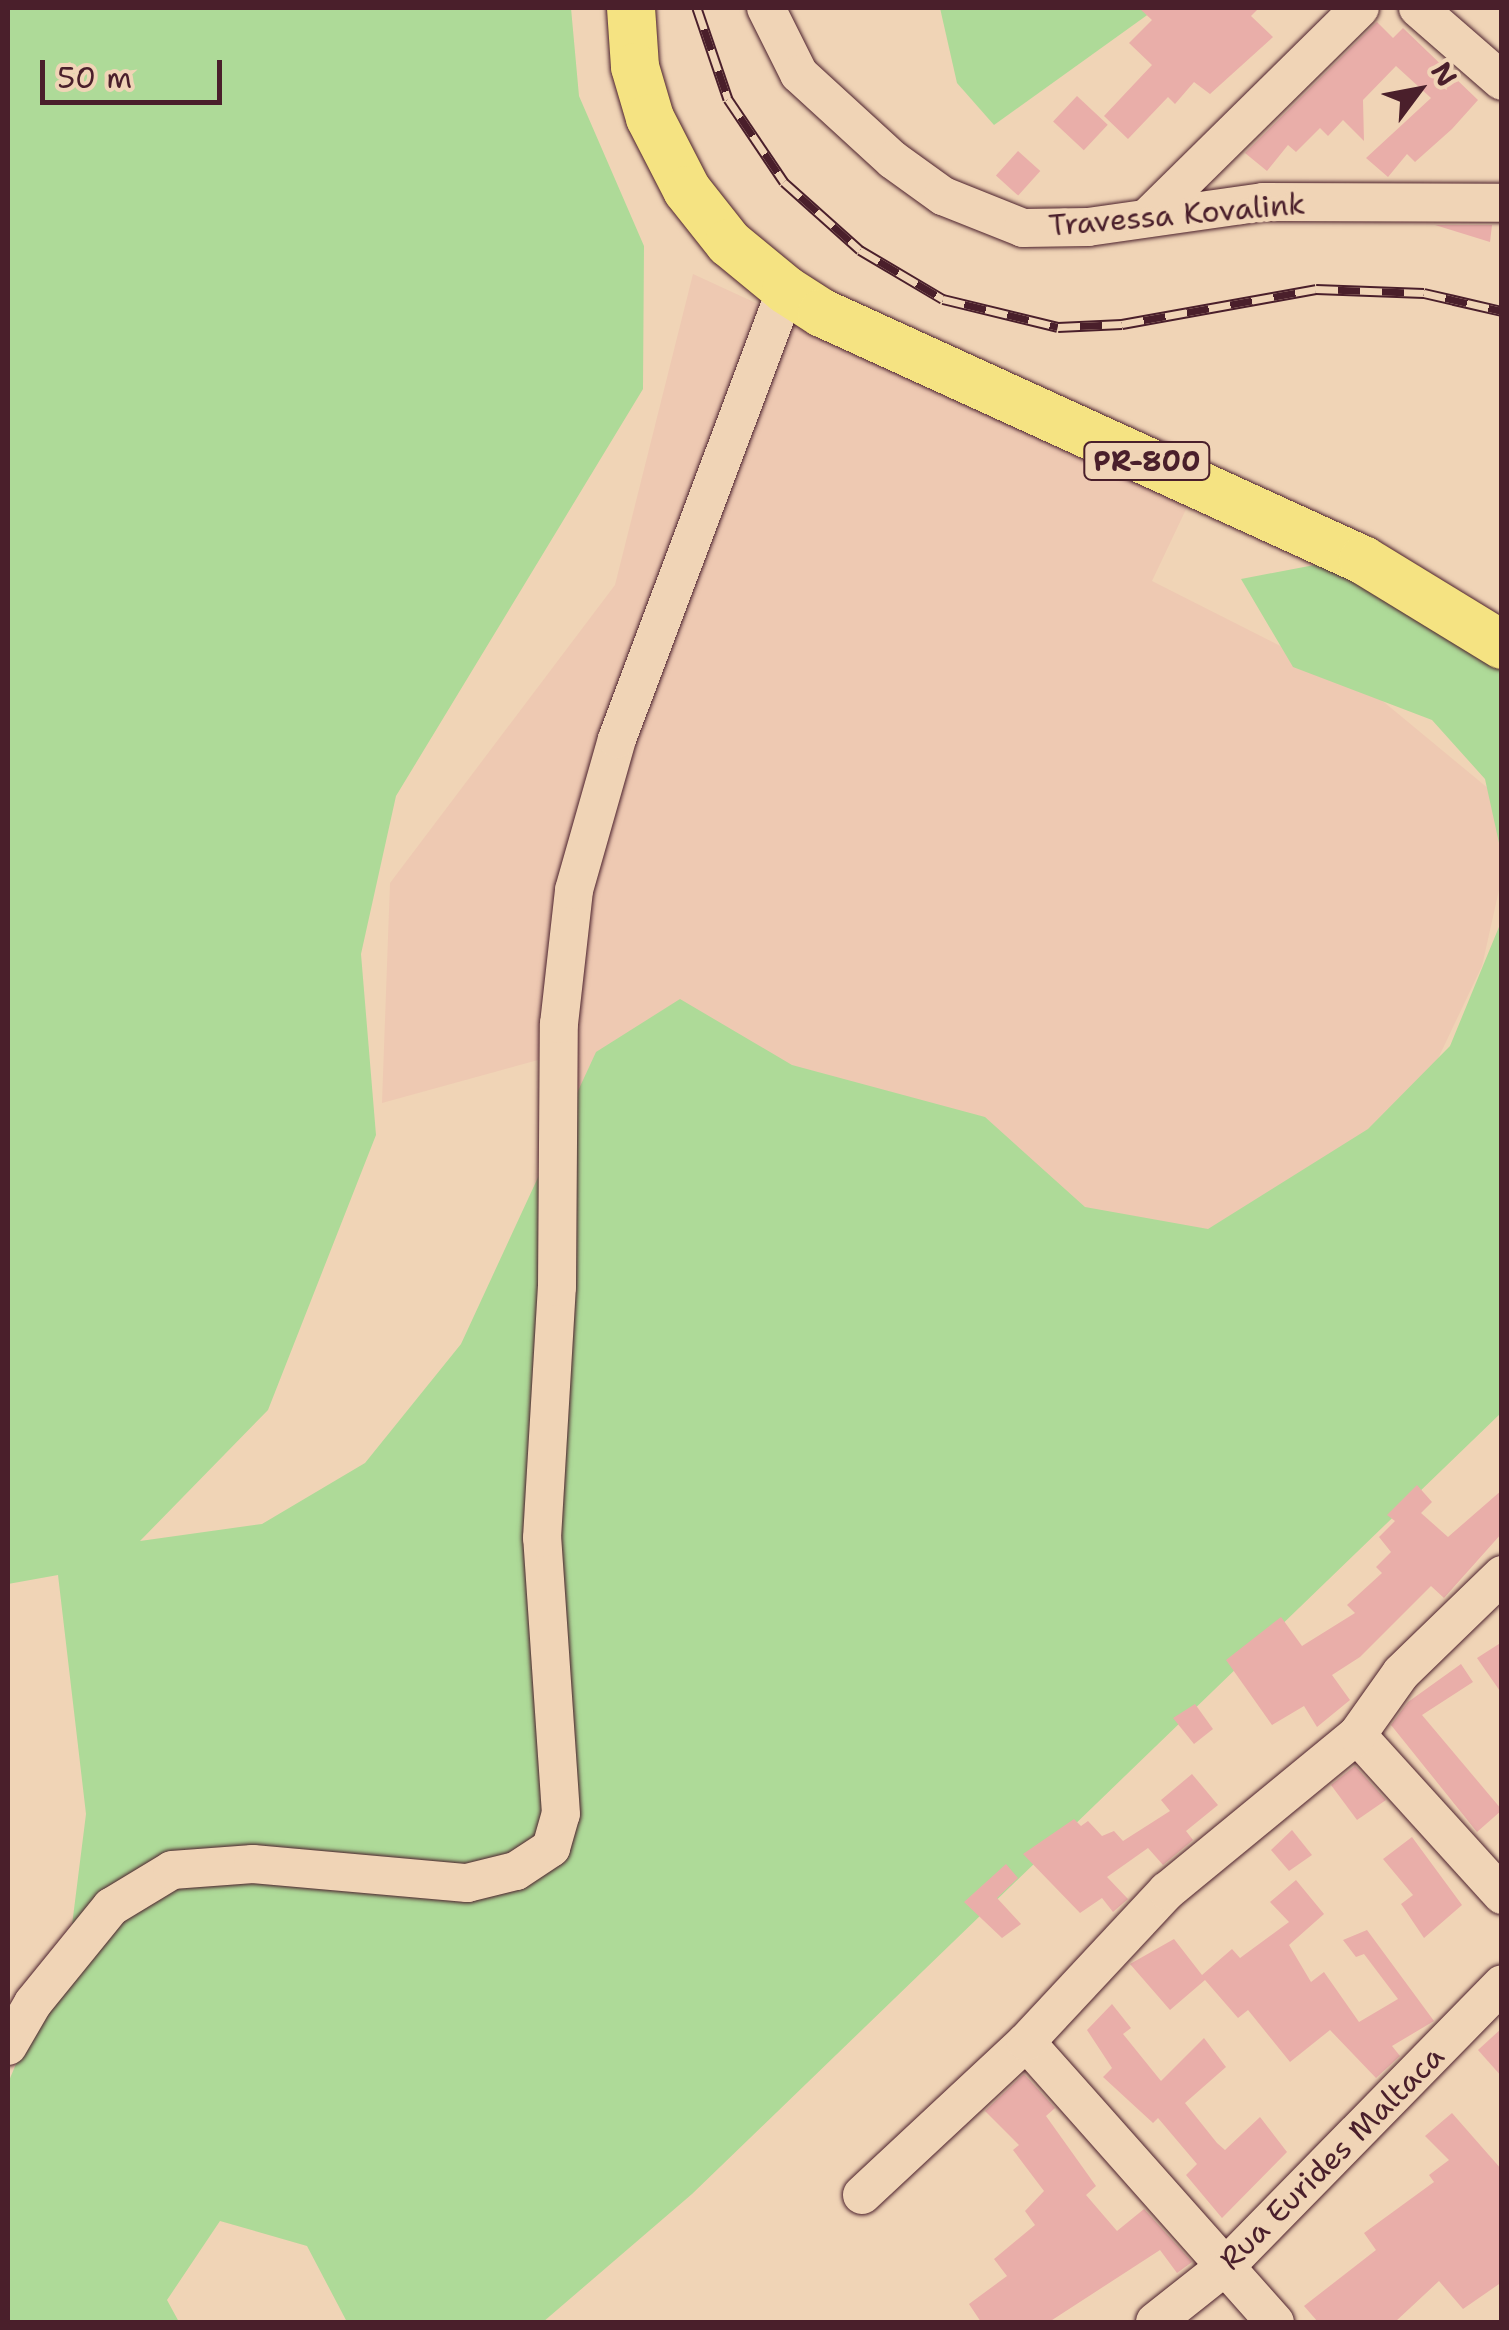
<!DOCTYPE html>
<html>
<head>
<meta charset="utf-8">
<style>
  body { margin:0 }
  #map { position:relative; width:1509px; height:2330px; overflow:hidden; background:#f0d4b6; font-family:"Shantell Sans",sans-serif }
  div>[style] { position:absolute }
  .built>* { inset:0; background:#eec9b2 }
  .green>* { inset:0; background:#aeda98 }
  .building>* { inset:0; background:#e9aea9; transform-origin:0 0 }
  .roads { filter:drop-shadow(0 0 2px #4a1f2b) drop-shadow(0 0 2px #4a1f2b) }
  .minor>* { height:38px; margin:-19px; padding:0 19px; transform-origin:19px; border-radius:19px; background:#f0d4b6 }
  .major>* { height:48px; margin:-24px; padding:0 24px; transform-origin:24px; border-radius:24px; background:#f5e382 }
  .rail>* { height:11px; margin-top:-5.5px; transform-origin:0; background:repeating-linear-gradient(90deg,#f0d4b6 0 22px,#4a1f2b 0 44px); box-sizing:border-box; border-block:2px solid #4a1f2b }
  span { translate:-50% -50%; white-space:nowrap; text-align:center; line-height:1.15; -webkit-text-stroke:10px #f0d4b6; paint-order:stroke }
  .shield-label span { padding:2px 8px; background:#f0d4b6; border:2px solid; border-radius:8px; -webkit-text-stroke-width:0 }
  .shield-label { font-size:28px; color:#4a1f2b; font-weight:700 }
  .street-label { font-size:30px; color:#4a1f2b }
  .frame { position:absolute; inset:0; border:10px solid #4a1f2b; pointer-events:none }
  .north { position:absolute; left:1369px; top:40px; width:100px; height:100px; -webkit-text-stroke:8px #f0d4b6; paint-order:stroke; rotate:58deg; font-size:28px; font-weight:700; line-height:40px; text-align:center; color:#4a1f2b }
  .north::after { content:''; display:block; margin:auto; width:35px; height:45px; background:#4a1f2b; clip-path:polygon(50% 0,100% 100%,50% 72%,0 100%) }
  .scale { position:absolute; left:40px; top:60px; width:182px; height:45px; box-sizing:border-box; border:5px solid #4a1f2b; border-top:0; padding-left:12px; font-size:30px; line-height:35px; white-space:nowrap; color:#4a1f2b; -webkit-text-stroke:8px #f0d4b6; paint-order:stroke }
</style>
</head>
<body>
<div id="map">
  <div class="built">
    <div style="clip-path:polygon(693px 274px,1189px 503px,1152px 581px,1373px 693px,1501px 799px,1501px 881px,1482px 966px,1407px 1124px,1216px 1272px,559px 1473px,571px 1051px,382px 1103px,390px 883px,615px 585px)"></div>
  </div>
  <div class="green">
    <div style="clip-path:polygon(8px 8px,571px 8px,579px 96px,644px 246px,643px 389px,396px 796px,361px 954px,376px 1135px,268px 1410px,140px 1541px,262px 1524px,365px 1463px,461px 1344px,596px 1052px,680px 999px,792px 1065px,985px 1117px,1085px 1207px,1208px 1229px,1368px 1129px,1450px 1046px,1501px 922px,1501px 1413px,692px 2194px,543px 2322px,347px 2322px,307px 2246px,220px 2221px,167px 2300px,179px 2322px,8px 2322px,8px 2083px,71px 1933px,86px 1814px,58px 1575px,8px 1584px)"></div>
    <div style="clip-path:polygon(940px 8px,1157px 8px,994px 125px,957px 83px)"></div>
    <div style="clip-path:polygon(1351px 558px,1501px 656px,1501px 852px,1485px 779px,1432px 720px,1293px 667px,1241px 579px)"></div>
  </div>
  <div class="building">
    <div style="clip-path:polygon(1139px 8px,1259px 8px,1251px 16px,1273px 37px,1210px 94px,1194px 82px,1175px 104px,1168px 97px,1128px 139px,1104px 116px,1152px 65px,1129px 43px,1152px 20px)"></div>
    <div style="clip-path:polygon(1377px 22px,1393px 38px,1403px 28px,1478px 100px,1452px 129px,1415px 162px,1407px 154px,1388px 177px,1366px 158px,1431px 98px,1396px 66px,1363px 100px,1364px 141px,1343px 120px,1328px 136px,1320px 128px,1296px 152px,1288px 145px,1267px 171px,1245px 153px)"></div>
    <div style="left:1077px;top:96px;width:42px;height:35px;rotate:43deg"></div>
    <div style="left:1018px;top:151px;width:30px;height:33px;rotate:42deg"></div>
    <div style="clip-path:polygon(1435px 225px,1492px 225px,1490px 242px)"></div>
    <div style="clip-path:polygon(1417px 1485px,1432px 1502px,1421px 1513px,1448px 1537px,1502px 1490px,1502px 1533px,1444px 1598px,1431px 1586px,1360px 1657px,1332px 1675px,1350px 1700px,1317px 1727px,1304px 1706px,1272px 1725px,1226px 1660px,1281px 1617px,1302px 1646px,1355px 1613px,1347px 1605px,1382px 1573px,1376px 1567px,1391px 1552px,1379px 1537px,1395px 1521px,1387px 1515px)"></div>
    <div style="clip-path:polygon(1502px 1642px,1502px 1694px,1477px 1658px)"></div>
    <div style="clip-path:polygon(1461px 1664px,1473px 1682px,1422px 1715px,1502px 1810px,1477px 1832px,1391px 1725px,1408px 1702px)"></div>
    <div style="clip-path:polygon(1195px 1704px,1213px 1729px,1194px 1744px,1173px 1718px)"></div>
    <div style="clip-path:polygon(1355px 1766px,1386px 1800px,1357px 1820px,1331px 1785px)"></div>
    <div style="clip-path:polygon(1192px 1774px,1218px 1805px,1186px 1831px,1193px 1840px,1163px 1865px,1148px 1848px,1107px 1877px,1128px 1899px,1113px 1912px,1102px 1898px,1080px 1913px,1023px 1854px,1074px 1819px,1081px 1826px,1088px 1821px,1102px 1836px,1114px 1831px,1123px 1841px,1170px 1811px,1161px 1800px)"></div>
    <div style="clip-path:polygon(1292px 1830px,1312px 1855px,1289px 1871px,1271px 1850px)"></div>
    <div style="clip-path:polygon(1412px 1837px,1462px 1905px,1424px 1938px,1401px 1904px,1413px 1895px,1383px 1859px)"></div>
    <div style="clip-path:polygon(1006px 1864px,1018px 1878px,997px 1898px,1021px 1924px,1002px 1938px,964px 1902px)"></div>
    <div style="clip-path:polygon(1296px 1880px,1324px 1914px,1289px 1945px,1311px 1982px,1324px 1972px,1359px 2022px,1398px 1999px,1364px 1954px,1356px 1957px,1343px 1940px,1367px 1930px,1434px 2021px,1392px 2046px,1400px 2056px,1376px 2078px,1330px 2030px,1290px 2062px,1248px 2010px,1238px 2018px,1205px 1980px,1170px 2010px,1130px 1964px,1174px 1939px,1202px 1975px,1232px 1949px,1240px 1958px,1289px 1922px,1270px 1902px)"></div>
    <div style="clip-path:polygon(1112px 2004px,1131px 2028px,1123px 2034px,1161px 2081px,1204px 2038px,1226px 2067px,1185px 2103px,1217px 2143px,1225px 2150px,1260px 2117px,1287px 2152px,1222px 2218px,1186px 2175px,1197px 2164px,1158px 2118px,1153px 2123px,1103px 2077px,1112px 2068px,1087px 2030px)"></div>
    <div style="clip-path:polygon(1502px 2028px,1502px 2077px,1478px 2050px)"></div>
    <div style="clip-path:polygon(1024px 2074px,1055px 2108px,1046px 2116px,1096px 2186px,1086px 2195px,1117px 2231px,1144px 2209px,1192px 2262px,1177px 2273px,1160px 2250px,1049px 2322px,981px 2322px,969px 2304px,1007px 2276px,994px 2259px,1035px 2225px,1025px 2211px,1044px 2191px,1013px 2150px,1019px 2145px,985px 2111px)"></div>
    <div style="clip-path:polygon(1452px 2113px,1502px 2170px,1502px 2282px,1463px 2309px,1439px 2281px,1395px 2322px,1318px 2322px,1304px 2306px,1376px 2250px,1364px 2233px,1434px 2182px,1429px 2175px,1449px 2160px,1425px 2136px)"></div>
  </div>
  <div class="roads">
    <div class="minor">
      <div style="left:766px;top:8px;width:74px;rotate:63.4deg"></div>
      <div style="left:799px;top:74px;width:127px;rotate:42.5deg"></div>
      <div style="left:893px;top:160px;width:62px;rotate:35.8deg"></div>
      <div style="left:943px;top:196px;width:86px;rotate:21.8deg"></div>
      <div style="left:1023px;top:228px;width:65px;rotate:-0.9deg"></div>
      <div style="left:1088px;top:227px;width:177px;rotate:-8.1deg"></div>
      <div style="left:1263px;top:202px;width:239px;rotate:0.2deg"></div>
      <div style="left:1418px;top:8px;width:111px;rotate:41deg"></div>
      <div style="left:1149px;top:216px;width:296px;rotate:-44.6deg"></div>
      <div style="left:1357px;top:1735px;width:216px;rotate:47.8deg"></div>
      <div style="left:1026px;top:2042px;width:375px;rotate:48.4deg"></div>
      <div style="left:8px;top:2046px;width:50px;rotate:-59.8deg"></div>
      <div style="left:33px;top:2003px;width:124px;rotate:-50.9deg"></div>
      <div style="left:111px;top:1907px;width:71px;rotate:-31.2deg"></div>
      <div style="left:172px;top:1870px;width:81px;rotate:-4.2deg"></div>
      <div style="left:253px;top:1864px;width:215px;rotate:5.1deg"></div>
      <div style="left:467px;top:1883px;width:50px;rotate:-13.8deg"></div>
      <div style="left:516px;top:1871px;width:42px;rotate:-33.3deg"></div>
      <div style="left:551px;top:1848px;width:35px;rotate:-74deg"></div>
      <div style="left:561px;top:1814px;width:277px;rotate:-93.9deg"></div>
      <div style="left:542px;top:1538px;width:251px;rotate:-86.6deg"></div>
      <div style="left:557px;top:1287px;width:263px;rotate:-89.6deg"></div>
      <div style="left:559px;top:1024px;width:135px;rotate:-83.6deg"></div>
      <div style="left:574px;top:890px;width:157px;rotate:-74.1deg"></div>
      <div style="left:617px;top:739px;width:480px;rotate:-69.4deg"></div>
      <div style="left:862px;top:2195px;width:224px;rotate:-43deg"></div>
      <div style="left:1026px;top:2042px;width:207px;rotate:-47deg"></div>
      <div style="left:1167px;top:1891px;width:246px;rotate:-39.4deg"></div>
      <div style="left:1357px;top:1735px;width:76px;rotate:-54.6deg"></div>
      <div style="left:1401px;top:1673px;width:141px;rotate:-44.1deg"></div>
      <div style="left:1155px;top:2322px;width:92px;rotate:-38.4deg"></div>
      <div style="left:1227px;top:2265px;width:393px;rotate:-45.6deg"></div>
    </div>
    <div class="major">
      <div style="left:631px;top:8px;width:59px;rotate:86.1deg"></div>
      <div style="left:635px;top:67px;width:53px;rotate:73.6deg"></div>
      <div style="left:650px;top:118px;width:81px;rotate:62.8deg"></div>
      <div style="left:687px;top:190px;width:68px;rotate:51.6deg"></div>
      <div style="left:729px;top:243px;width:74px;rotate:39.5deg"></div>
      <div style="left:786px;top:290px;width:43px;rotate:32.6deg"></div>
      <div style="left:822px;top:313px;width:595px;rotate:24.54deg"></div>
      <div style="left:1363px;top:560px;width:163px;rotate:31.4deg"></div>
    </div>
  </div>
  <div class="rail">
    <div style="left:697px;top:8px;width:96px;rotate:71.2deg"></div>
    <div style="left:728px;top:99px;width:100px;rotate:56deg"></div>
    <div style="left:784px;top:182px;width:102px;rotate:41.8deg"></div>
    <div style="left:860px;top:250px;width:96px;rotate:30.6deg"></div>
    <div style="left:943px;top:299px;width:118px;rotate:13.7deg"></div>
    <div style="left:1058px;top:327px;width:64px;rotate:-2.7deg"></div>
    <div style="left:1122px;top:324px;width:197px;rotate:-10.2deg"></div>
    <div style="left:1316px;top:289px;width:108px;rotate:2.1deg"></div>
    <div style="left:1424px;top:293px;width:80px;rotate:13deg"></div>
  </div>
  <div class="shield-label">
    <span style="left:1147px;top:461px">PR-800</span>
  </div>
  <div class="street-label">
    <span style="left:1177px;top:215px;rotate:-5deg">Travessa Kovalink</span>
    <span style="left:1332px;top:2158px;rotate:-45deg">Rua Eurides Maltaca</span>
  </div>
  <div class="frame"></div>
  <div class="north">N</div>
  <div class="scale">50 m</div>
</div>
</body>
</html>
